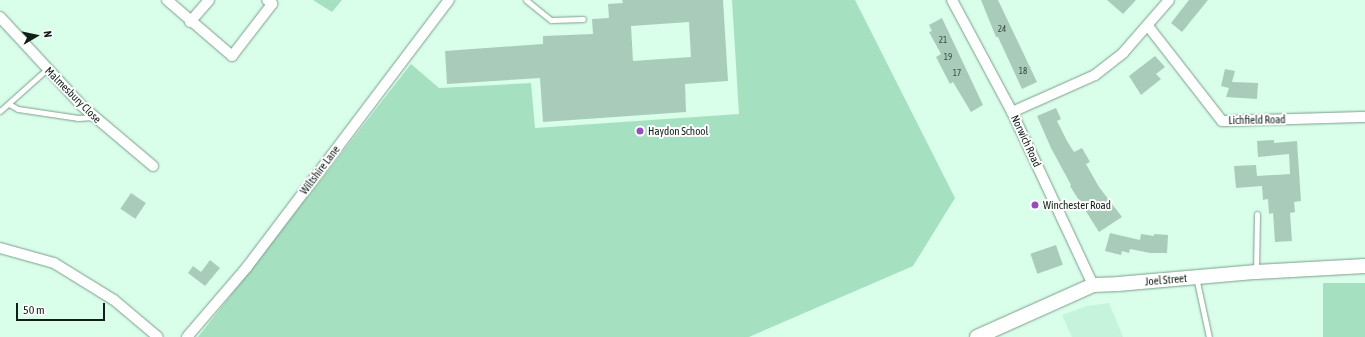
<!DOCTYPE html>
<html>
<head>
<meta charset="utf-8">
<style>
  body { margin:0 }
  #map { position:relative; width:1365px; height:337px; overflow:hidden; background:#d9feea; font-family:"Asap Condensed",sans-serif }
  div>[style] { position:absolute }
  .built>* { inset:0; background:#c6f3db }
  .green>* { inset:0; background:#a5e0c1; transform-origin:0 0 }
  .building>* { inset:0; background:#a8ccb9; transform-origin:0 0 }
  .roads { filter:drop-shadow(0 0 1px #7b9e8b) drop-shadow(0 0 1px #7b9e8b) }
  .service>* { height:5px; margin:-2.5px; padding:0 2.5px; transform-origin:2.5px; border-radius:2.5px; background:#fff }
  .minor>* { height:10px; margin:-5px; padding:0 5px; transform-origin:5px; border-radius:5px; background:#fff }
  .secondary>* { height:14px; margin:-7px; padding:0 7px; transform-origin:7px; border-radius:7px; background:#fff }
  .dots>* { width:11px; height:11px; translate:-50% -50%; box-sizing:border-box; border:2px solid #fff; border-radius:50% }
  span { translate:-50% -50%; white-space:nowrap; text-align:center; line-height:1.15; -webkit-text-stroke:4px #fff; paint-order:stroke }
  .number-label { font-size:9px; color:#374a40 }
  .number-label span { -webkit-text-stroke-width:0 }
  .street-label { font-size:11px; color:#111f18 }
  .poi-label { font-size:11px; color:#111f18 }
  .left { translate:0 -50%; text-align:left }
  .north { position:absolute; left:16px; top:16px; width:40px; height:40px; -webkit-text-stroke:3px #fff; paint-order:stroke; rotate:81deg; font-size:11px; font-weight:700; line-height:16px; text-align:center; color:#111f18 }
  .north::after { content:''; display:block; margin:auto; width:14px; height:18px; background:#111f18; clip-path:polygon(50% 0,100% 100%,50% 72%,0 100%) }
  .scale { position:absolute; left:16px; top:303px; width:89px; height:18px; box-sizing:border-box; border:2px solid #111f18; border-top:0; padding-left:5px; font-size:12px; line-height:14px; white-space:nowrap; color:#111f18; -webkit-text-stroke:3px #fff; paint-order:stroke }
</style>
</head>
<body>
<div id="map">
  <div class="built">
    <div style="clip-path:polygon(1109px 303px,1123px 337px,1072px 337px,1062px 315px,1087px 306px)"></div>
  </div>
  <div class="green">
    <div style="clip-path:polygon(313px 0,342px 0,332px 12px)"></div>
    <div style="clip-path:polygon(732px 0,855px 0,955px 198px,913px 266px,749px 337px,198px 337px,411px 64px,439px 88px,531px 83px,535px 128px,739px 114px)"></div>
    <div style="left:1365px;top:283px;width:54px;height:42px;rotate:90deg"></div>
  </div>
  <div class="building">
    <div style="clip-path:polygon(evenodd,622px 0,723px 0,728px 81px,685px 84px,686px 112px,543px 122px,540px 78px,447px 84px,445px 51px,543px 44px,543px 36px,593px 34px,592px 19px,609px 18px,608px 4px,623px 3px,622px 0,689px 22px,691px 57px,633px 61px,631px 26px,689px 22px)"></div>
    <div style="clip-path:polygon(981px 0,998px 0,1037px 82px,1022px 89px,998px 37px,996px 37px)"></div>
    <div style="clip-path:polygon(1107px 0,1136px 0,1123px 14px)"></div>
    <div style="clip-path:polygon(1189px 0,1208px 0,1182px 32px,1171px 23px)"></div>
    <div style="clip-path:polygon(942px 18px,983px 105px,971px 112px,953px 82px,950px 84px,936px 57px,941px 54px,929px 32px,932px 31px,929px 25px)"></div>
    <div style="clip-path:polygon(1155px 56px,1165px 67px,1156px 74px,1161px 79px,1141px 95px,1129px 76px)"></div>
    <div style="clip-path:polygon(1225px 69px,1235px 71px,1232px 82px,1258px 83px,1257px 99px,1226px 97px,1229px 88px,1221px 86px)"></div>
    <div style="clip-path:polygon(1056px 108px,1061px 119px,1057px 121px,1067px 141px,1074px 152px,1082px 148px,1090px 162px,1086px 164px,1099px 187px,1122px 217px,1099px 232px,1070px 186px,1071px 185px,1051px 148px,1037px 116px)"></div>
    <div style="clip-path:polygon(1274px 140px,1274px 143px,1297px 141px,1301px 201px,1294px 202px,1295px 212px,1290px 213px,1292px 241px,1275px 242px,1273px 213px,1269px 214px,1268px 199px,1263px 200px,1262px 186px,1236px 188px,1234px 166px,1256px 165px,1257px 176px,1290px 174px,1289px 154px,1258px 157px,1257px 141px)"></div>
    <div style="left:131px;top:193px;width:18px;height:19px;rotate:34deg"></div>
    <div style="clip-path:polygon(1110px 233px,1140px 240px,1141px 234px,1154px 236px,1154px 234px,1168px 235px,1167px 253px,1150px 253px,1130px 249px,1129px 253px,1122px 251px,1121px 255px,1105px 251px)"></div>
    <div style="left:1056px;top:245px;width:21px;height:27px;rotate:71deg"></div>
    <div style="clip-path:polygon(210px 260px,220px 268px,205px 286px,188px 273px,193px 266px,201px 272px)"></div>
  </div>
  <div class="roads">
    <div class="service">
      <div style="left:526px;top:0;width:32px;rotate:39deg"></div>
      <div style="left:551px;top:20px;width:32px;rotate:-2deg"></div>
      <div style="left:9px;top:104px;width:10px;rotate:29deg"></div>
      <div style="left:18px;top:109px;width:61px;rotate:8.5deg"></div>
      <div style="left:78px;top:118px;width:15px;rotate:-4deg"></div>
      <div style="left:0;top:111px;width:63px;rotate:-41.8deg"></div>
      <div style="left:1256px;top:271px;width:57px;rotate:-89deg"></div>
      <div style="left:1196px;top:277px;width:61px;rotate:77.8deg"></div>
    </div>
    <div class="minor">
      <div style="left:167px;top:0;width:86px;rotate:40.7deg"></div>
      <div style="left:232px;top:56px;width:66px;rotate:-52.4deg"></div>
      <div style="left:272px;top:4px;width:6px;rotate:-141deg"></div>
      <div style="left:952px;top:0;width:127px;rotate:61.8deg"></div>
      <div style="left:1012px;top:112px;width:191px;rotate:64.9deg"></div>
      <div style="left:0;top:17px;width:121px;rotate:47.3deg"></div>
      <div style="left:82px;top:106px;width:93px;rotate:40.2deg"></div>
      <div style="left:190px;top:22px;width:29px;rotate:-49deg"></div>
      <div style="left:1148px;top:26px;width:120px;rotate:52.1deg"></div>
      <div style="left:1222px;top:121px;width:143px;rotate:-1.6deg"></div>
      <div style="left:1012px;top:112px;width:91px;rotate:-24deg"></div>
      <div style="left:1095px;top:75px;width:36px;rotate:-38deg"></div>
      <div style="left:1123px;top:53px;width:70px;rotate:-49deg"></div>
      <div style="left:0;top:248px;width:56px;rotate:15.5deg"></div>
      <div style="left:54px;top:263px;width:70px;rotate:31.7deg"></div>
      <div style="left:114px;top:300px;width:57px;rotate:40.1deg"></div>
      <div style="left:187px;top:337px;width:92px;rotate:-49.4deg"></div>
      <div style="left:247px;top:267px;width:335px;rotate:-52.9deg"></div>
    </div>
    <div class="secondary">
      <div style="left:977px;top:337px;width:127px;rotate:-24.1deg"></div>
      <div style="left:1093px;top:285px;width:25px;rotate:-2deg"></div>
      <div style="left:1118px;top:284px;width:139px;rotate:-5deg"></div>
      <div style="left:1256px;top:272px;width:109px;rotate:-3.2deg"></div>
    </div>
  </div>
  <div class="dots">
    <div style="left:640px;top:131px;background:#974dc0"></div>
    <div style="left:1035px;top:205px;background:#974dc0"></div>
  </div>
  <div class="number-label">
    <span style="left:1002px;top:29px">24</span>
    <span style="left:943px;top:40px">21</span>
    <span style="left:948px;top:57px">19</span>
    <span style="left:1023px;top:71px">18</span>
    <span style="left:957px;top:73px">17</span>
  </div>
  <div class="street-label">
    <span style="left:73px;top:95px;rotate:45deg">Malmesbury Close</span>
    <span style="left:1257px;top:120px;rotate:-1deg">Lichfield Road</span>
    <span style="left:1026px;top:141px;rotate:65deg">Norwich Road</span>
    <span style="left:320px;top:170px;rotate:-53deg">Wiltshire Lane</span>
    <span style="left:1166px;top:280px;rotate:-5deg">Joel Street</span>
  </div>
  <div class="poi-label">
    <span class="left" style="left:648px;top:131px">Haydon School</span>
    <span class="left" style="left:1043px;top:205px">Winchester Road</span>
  </div>
  <div class="north">N</div>
  <div class="scale">50 m</div>
</div>
</body>
</html>
